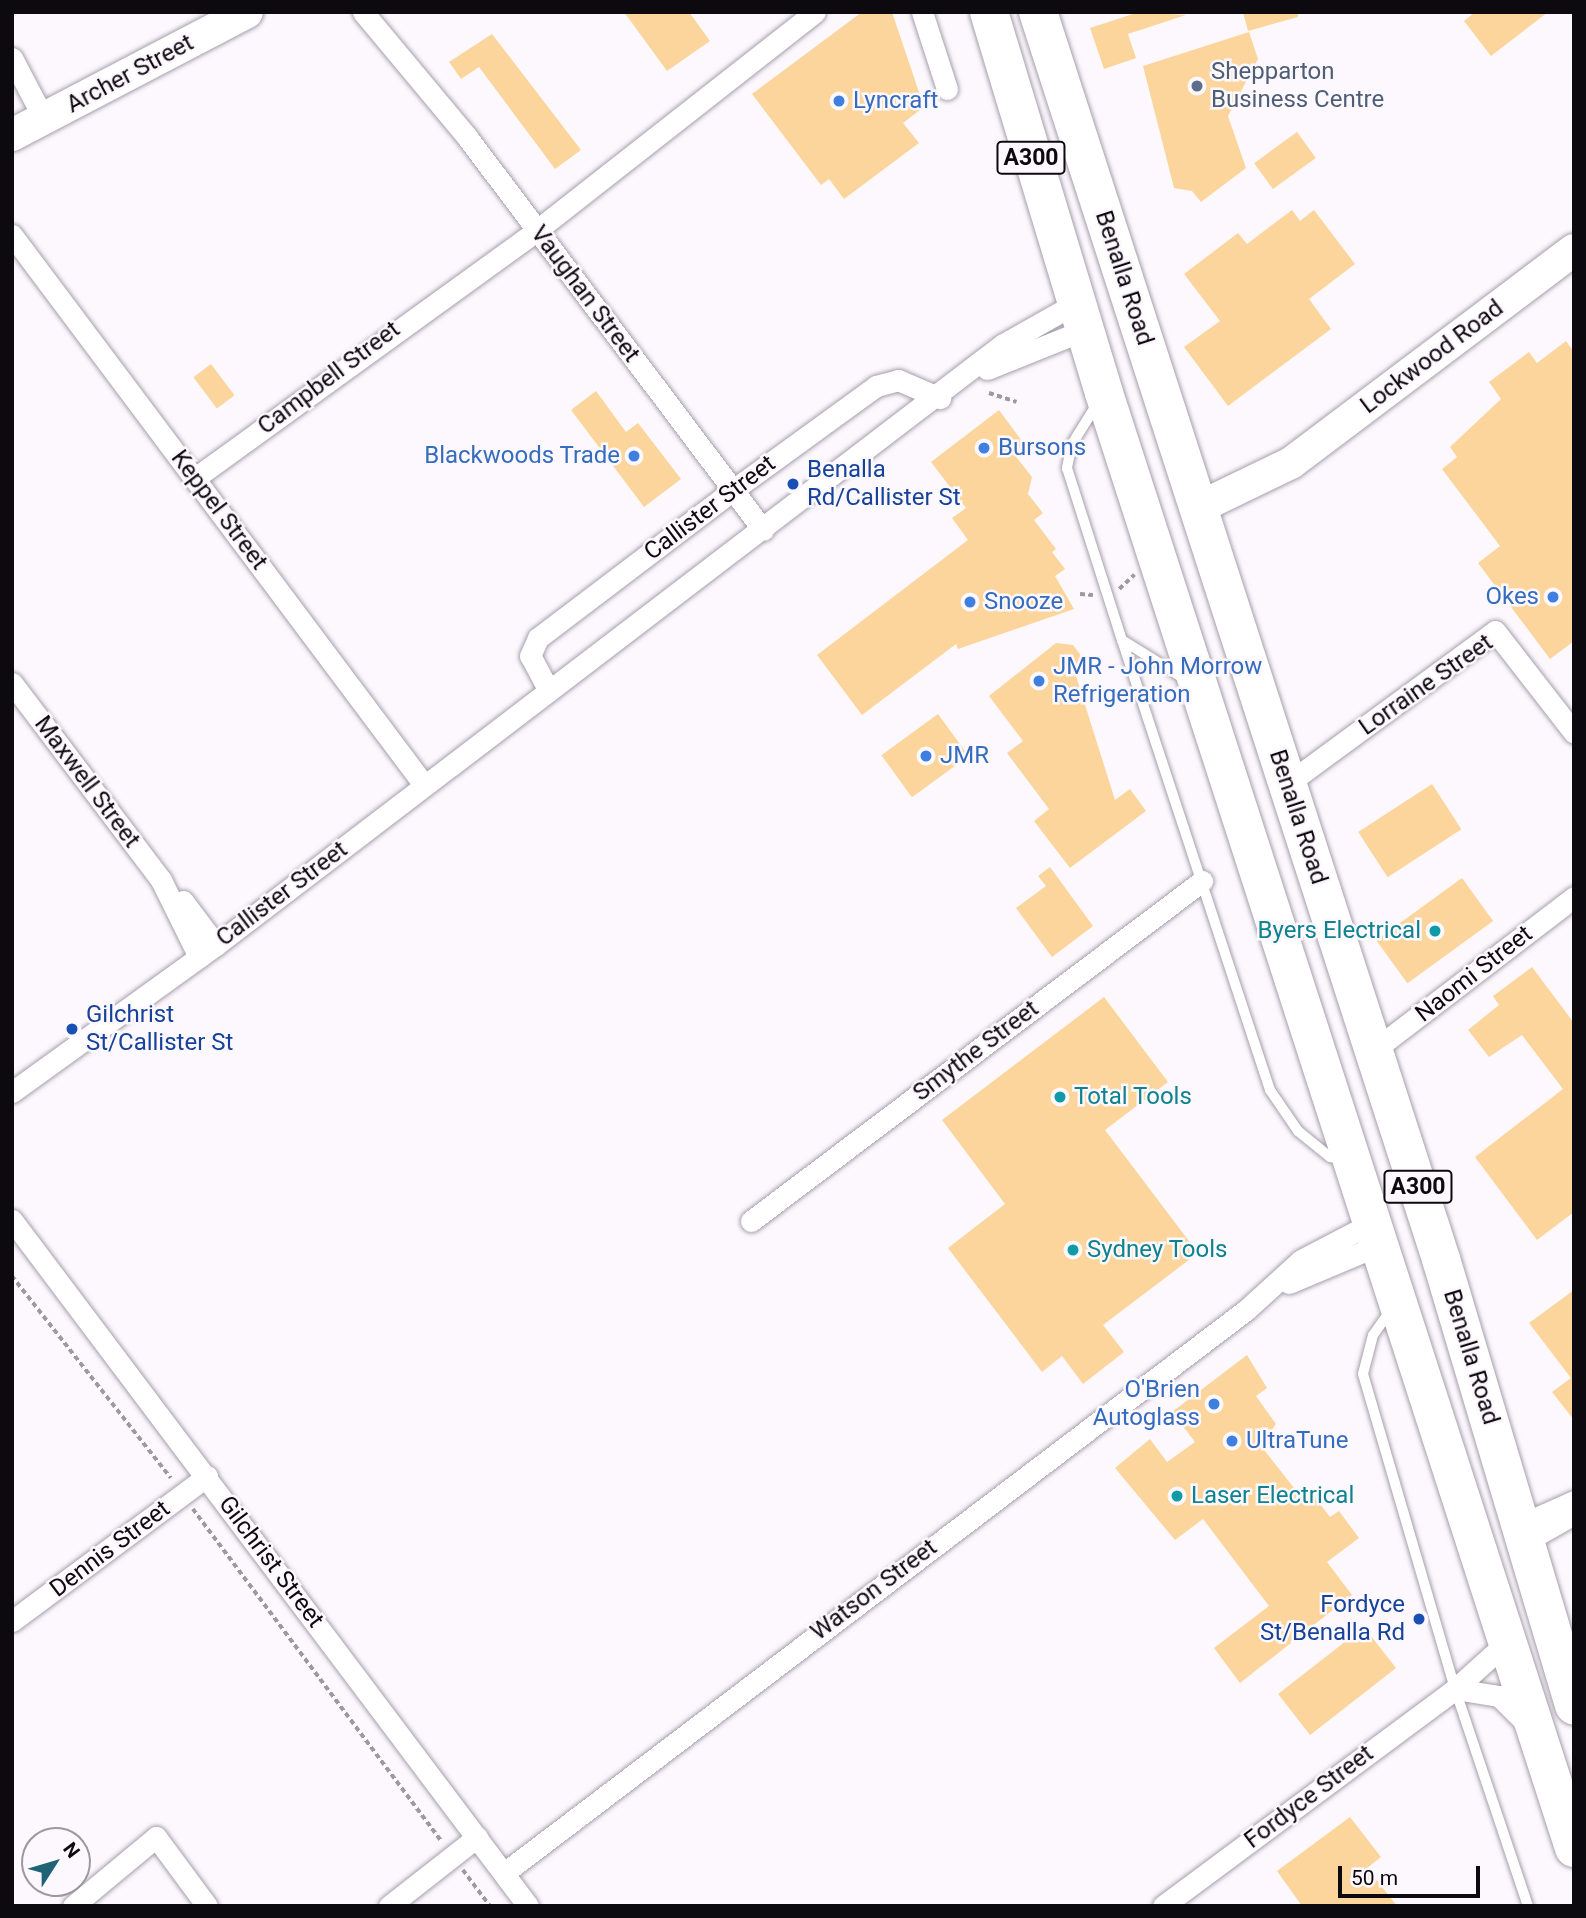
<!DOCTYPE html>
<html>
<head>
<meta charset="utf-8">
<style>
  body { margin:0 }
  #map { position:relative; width:1586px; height:1918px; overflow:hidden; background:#fcf8fe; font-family:Roboto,sans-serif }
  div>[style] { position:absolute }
  .building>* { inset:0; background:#fbd59c; transform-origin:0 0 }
  .path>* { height:3.5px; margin-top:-1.75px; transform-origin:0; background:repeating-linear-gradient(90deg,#9d999f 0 5px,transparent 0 8.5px) }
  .roads { filter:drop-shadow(0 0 2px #a79eab) drop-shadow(0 0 2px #a79eab) }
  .lane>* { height:10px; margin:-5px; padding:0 5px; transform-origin:5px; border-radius:5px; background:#fff }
  .street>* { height:21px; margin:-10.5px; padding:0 10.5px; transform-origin:10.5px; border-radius:10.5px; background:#fff }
  .secondary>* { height:32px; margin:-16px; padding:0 16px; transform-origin:16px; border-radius:16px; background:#fff }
  .highway>* { height:38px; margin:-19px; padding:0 19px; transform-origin:19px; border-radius:19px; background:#fff }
  .dots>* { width:19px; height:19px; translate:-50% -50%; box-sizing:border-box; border:4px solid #fcf8fe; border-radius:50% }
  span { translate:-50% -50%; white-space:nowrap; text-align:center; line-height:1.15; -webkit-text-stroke:5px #fcf8fe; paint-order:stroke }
  .shield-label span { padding:2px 5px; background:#fcf8fe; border:2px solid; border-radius:5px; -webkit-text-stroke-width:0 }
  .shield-label { font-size:23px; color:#0d0a0f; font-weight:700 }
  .service-label { font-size:24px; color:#4e5e75 }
  .left { translate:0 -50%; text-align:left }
  .street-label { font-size:24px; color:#0d0a0f }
  .shop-label { font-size:24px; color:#366cbe }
  .right { translate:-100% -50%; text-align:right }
  .transit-label { font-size:24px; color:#164399 }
  .culture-label { font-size:24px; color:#0d838f }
  .frame { position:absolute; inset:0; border:14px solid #0d0a0f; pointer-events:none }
  .north { position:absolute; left:21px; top:1827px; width:70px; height:70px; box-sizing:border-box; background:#fcf8fe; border:2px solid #9c999e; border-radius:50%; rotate:53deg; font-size:19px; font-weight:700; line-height:28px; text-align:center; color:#0d0a0f }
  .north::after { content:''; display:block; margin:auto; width:24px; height:32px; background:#206376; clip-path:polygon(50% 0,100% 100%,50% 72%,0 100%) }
  .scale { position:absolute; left:1338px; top:1866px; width:142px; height:32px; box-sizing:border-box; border:4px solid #0d0a0f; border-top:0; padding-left:9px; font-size:21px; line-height:24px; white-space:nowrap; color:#0d0a0f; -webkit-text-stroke:5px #fcf8fe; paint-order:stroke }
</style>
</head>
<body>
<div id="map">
  <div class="building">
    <div style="clip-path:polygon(624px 12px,689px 12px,710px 41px,667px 71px)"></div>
    <div style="clip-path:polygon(862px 12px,892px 12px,924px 107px,903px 123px,919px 143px,844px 199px,829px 179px,821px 185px,752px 94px)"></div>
    <div style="clip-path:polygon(1139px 12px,1186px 15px,1128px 34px,1136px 58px,1104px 69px,1090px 28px)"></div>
    <div style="clip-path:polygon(1243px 12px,1298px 12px,1298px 17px,1248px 31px)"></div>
    <div style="clip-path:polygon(1475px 12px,1548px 12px,1491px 56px,1464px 21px)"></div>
    <div style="clip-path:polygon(1249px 32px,1258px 59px,1228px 116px,1246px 168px,1201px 202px,1192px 191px,1174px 188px,1143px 66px)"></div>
    <div style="clip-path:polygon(492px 34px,581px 150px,555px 169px,479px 67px,461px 79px,449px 62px)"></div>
    <div style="left:1297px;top:132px;width:32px;height:53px;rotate:54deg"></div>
    <div style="clip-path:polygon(1292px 210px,1300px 221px,1314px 210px,1355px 264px,1309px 299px,1331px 329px,1228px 406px,1184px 347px,1220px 321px,1184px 274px,1238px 233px,1247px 244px)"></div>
    <div style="clip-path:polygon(1566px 341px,1574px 352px,1574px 641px,1550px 659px,1478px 563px,1500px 546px,1442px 469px,1457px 457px,1450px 447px,1501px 399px,1489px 382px,1529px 352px,1537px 363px)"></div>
    <div style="left:211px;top:364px;width:39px;height:22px;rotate:53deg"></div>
    <div style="clip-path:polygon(596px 391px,626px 432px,638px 423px,681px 479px,644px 507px,571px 410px)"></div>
    <div style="clip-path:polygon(999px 410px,1024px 444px,1013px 453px,1032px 477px,1028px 494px,1043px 513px,1034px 520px,1056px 549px,1052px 552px,1065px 569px,1055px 576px,1074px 609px,958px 649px,956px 644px,862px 715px,817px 655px,968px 540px,952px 518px,966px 508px,931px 462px)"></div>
    <div style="clip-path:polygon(1056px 643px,1073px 645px,1089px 666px,1076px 676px,1115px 800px,1130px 789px,1146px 811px,1070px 868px,1034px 821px,1049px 809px,1007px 753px,1023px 741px,989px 696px)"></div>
    <div style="left:938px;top:714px;width:52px;height:70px;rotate:54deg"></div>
    <div style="left:1432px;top:784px;width:54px;height:88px;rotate:57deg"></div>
    <div style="clip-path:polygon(1050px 867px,1093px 926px,1052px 957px,1016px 908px,1046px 886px,1038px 876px)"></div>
    <div style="left:1462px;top:878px;width:53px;height:106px;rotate:54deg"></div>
    <div style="clip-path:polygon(1532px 967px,1574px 1023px,1574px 1212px,1537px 1240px,1475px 1157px,1563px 1089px,1522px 1035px,1489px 1057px,1468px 1030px,1499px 1005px,1493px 996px)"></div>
    <div style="clip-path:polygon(1104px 997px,1168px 1082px,1105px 1130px,1198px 1253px,1103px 1325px,1124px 1352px,1083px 1384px,1062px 1356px,1042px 1372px,948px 1248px,1005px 1204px,942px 1120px)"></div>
    <div style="clip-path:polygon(1574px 1290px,1574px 1420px,1552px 1392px,1571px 1378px,1529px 1323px)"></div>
    <div style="clip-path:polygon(1247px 1355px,1267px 1388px,1256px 1396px,1276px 1424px,1261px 1446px,1305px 1502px,1314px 1496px,1330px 1517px,1339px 1511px,1359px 1538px,1327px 1562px,1352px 1595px,1240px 1683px,1214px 1648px,1269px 1606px,1203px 1519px,1175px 1540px,1115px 1468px,1150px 1439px,1167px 1462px,1195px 1442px,1172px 1412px)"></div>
    <div style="left:1364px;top:1627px;width:52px;height:109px;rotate:52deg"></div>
    <div style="clip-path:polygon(1350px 1817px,1381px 1857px,1367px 1868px,1397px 1906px,1302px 1906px,1277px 1871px)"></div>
  </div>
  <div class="path">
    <div style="left:989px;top:393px;width:29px;rotate:18deg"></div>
    <div style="left:1119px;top:589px;width:21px;rotate:-43deg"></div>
    <div style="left:1080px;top:594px;width:13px;rotate:4deg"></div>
    <div style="left:12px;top:1276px;width:257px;rotate:51.8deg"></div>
    <div style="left:193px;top:1509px;width:416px;rotate:53.2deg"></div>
    <div style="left:463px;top:1870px;width:45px;rotate:53.1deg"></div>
  </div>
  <div class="roads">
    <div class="lane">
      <div style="left:1097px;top:404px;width:47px;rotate:122deg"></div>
      <div style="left:1072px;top:444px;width:25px;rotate:102deg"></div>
      <div style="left:1067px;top:468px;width:181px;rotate:72.3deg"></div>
      <div style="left:1122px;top:640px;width:474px;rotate:71.8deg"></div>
      <div style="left:1270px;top:1090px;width:50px;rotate:55.7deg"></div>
      <div style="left:1298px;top:1131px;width:41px;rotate:39.1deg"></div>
      <div style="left:1330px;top:1157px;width:13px;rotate:9deg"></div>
      <div style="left:1122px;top:640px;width:74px;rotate:31.8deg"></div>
      <div style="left:1390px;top:1311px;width:29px;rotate:125deg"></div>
      <div style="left:1373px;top:1335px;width:40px;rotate:104.4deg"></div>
      <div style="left:1363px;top:1374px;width:328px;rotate:73.7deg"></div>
      <div style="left:1455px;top:1689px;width:229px;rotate:71.4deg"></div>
    </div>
    <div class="street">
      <div style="left:363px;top:12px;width:163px;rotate:50.2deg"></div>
      <div style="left:467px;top:137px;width:492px;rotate:53deg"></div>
      <div style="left:922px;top:12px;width:81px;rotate:72deg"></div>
      <div style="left:12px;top:58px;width:69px;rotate:62.3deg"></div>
      <div style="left:12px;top:235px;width:687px;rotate:53.16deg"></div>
      <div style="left:987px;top:369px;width:105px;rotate:-21.9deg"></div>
      <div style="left:195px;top:478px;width:422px;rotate:-35.9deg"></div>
      <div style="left:537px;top:230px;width:353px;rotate:-38.1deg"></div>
      <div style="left:12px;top:683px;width:247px;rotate:52.9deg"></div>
      <div style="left:161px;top:880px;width:86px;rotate:63.7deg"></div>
      <div style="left:549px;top:691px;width:40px;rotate:-118deg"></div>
      <div style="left:530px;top:656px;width:20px;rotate:-66deg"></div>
      <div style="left:538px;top:638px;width:245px;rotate:-37.2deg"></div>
      <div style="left:733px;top:490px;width:177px;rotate:-36deg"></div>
      <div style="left:876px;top:386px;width:23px;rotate:-15deg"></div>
      <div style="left:898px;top:380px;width:46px;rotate:23.2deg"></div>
      <div style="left:1287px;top:784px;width:258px;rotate:-36.3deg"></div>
      <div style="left:1495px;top:631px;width:129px;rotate:52.2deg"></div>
      <div style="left:183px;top:901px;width:55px;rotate:53.1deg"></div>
      <div style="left:1374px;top:1050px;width:252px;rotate:-37.4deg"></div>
      <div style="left:12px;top:1092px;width:251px;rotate:-35.8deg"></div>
      <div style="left:216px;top:945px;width:989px;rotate:-37.36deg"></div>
      <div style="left:1002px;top:345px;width:85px;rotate:-29.6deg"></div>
      <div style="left:12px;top:1220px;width:858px;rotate:53.05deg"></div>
      <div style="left:751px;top:1221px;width:565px;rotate:-37.01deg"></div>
      <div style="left:1289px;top:1283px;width:98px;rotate:-22.9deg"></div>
      <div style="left:1520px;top:1525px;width:59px;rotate:-24deg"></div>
      <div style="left:1525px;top:1542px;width:56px;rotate:-29.7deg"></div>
      <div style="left:12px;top:1621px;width:243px;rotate:-36.6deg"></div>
      <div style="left:1455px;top:1689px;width:45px;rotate:9deg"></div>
      <div style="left:1499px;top:1696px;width:40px;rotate:45deg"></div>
      <div style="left:504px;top:1873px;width:931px;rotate:-37.19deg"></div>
      <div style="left:1246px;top:1310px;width:74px;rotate:-42.3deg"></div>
      <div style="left:1301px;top:1260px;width:80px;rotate:-27.5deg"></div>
      <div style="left:73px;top:1906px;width:108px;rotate:-39.7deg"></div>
      <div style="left:156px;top:1837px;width:86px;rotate:53.5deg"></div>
      <div style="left:389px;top:1906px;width:112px;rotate:-38.1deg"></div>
      <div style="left:1163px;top:1906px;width:364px;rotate:-36.6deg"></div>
      <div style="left:1455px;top:1689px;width:70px;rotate:-42.1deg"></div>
    </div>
    <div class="secondary">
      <div style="left:12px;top:135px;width:265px;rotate:-27.6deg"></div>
      <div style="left:1198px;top:508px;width:103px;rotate:-25.8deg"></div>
      <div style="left:1291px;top:463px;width:354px;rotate:-37deg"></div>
    </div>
    <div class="highway">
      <div style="left:989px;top:12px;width:398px;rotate:73.2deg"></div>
      <div style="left:1104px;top:393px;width:1529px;rotate:72.1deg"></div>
      <div style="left:1038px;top:12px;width:1311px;rotate:72.09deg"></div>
      <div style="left:1441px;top:1259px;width:466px;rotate:73.4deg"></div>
    </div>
  </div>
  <div class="dots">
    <div style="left:1197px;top:86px;background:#5c6f8a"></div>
    <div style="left:839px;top:101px;background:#3f7fe0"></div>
    <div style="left:984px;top:448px;background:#3f7fe0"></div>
    <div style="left:634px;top:456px;background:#3f7fe0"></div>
    <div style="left:793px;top:484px;background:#1a4fb4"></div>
    <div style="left:1553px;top:597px;background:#3f7fe0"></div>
    <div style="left:970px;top:602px;background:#3f7fe0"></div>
    <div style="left:1039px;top:681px;background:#3f7fe0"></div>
    <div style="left:926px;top:756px;background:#3f7fe0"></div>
    <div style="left:1435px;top:931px;background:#0f9aa8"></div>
    <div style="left:72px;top:1029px;background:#1a4fb4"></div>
    <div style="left:1060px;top:1097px;background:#0f9aa8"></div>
    <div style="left:1073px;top:1250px;background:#0f9aa8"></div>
    <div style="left:1214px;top:1404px;background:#3f7fe0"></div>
    <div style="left:1232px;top:1441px;background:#3f7fe0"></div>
    <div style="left:1177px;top:1496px;background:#0f9aa8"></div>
    <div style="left:1419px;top:1619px;background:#1a4fb4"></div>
  </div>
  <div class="shield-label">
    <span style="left:1031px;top:158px">A300</span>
    <span style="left:1418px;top:1187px">A300</span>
  </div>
  <div class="service-label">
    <span class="left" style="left:1211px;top:86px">Shepparton<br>Business Centre</span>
  </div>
  <div class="street-label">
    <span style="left:130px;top:74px;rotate:-28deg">Archer Street</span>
    <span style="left:1124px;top:278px;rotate:72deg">Benalla Road</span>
    <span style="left:585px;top:294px;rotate:53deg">Vaughan Street</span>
    <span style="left:1432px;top:357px;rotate:-37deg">Lockwood Road</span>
    <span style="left:329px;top:378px;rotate:-37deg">Campbell Street</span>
    <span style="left:710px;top:508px;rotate:-37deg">Callister Street</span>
    <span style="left:219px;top:510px;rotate:53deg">Keppel Street</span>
    <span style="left:1426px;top:685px;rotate:-35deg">Lorraine Street</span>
    <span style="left:87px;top:782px;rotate:53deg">Maxwell Street</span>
    <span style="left:1298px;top:817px;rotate:72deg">Benalla Road</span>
    <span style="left:282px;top:894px;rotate:-37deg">Callister Street</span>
    <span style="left:1474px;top:974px;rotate:-38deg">Naomi Street</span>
    <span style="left:976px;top:1051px;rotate:-37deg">Smythe Street</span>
    <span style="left:1471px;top:1357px;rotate:73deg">Benalla Road</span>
    <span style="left:110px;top:1549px;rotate:-37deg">Dennis Street</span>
    <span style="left:271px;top:1562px;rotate:53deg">Gilchrist Street</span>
    <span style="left:874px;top:1590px;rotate:-37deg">Watson Street</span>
    <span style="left:1309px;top:1797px;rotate:-37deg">Fordyce Street</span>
  </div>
  <div class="shop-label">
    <span class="left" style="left:853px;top:101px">Lyncraft</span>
    <span class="left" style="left:998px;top:448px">Bursons</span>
    <span class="right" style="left:620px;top:456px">Blackwoods Trade</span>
    <span class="right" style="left:1539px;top:597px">Okes</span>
    <span class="left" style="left:984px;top:602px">Snooze</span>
    <span class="left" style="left:1053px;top:681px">JMR - John Morrow<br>Refrigeration</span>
    <span class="left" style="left:940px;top:756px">JMR</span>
    <span class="right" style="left:1200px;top:1404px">O'Brien<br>Autoglass</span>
    <span class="left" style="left:1246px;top:1441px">UltraTune</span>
  </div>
  <div class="transit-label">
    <span class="left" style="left:807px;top:484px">Benalla<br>Rd/Callister St</span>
    <span class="left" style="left:86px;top:1029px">Gilchrist<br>St/Callister St</span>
    <span class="right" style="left:1405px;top:1619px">Fordyce<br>St/Benalla Rd</span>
  </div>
  <div class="culture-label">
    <span class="right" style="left:1421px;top:931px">Byers Electrical</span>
    <span class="left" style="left:1074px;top:1097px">Total Tools</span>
    <span class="left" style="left:1087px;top:1250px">Sydney Tools</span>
    <span class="left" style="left:1191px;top:1496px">Laser Electrical</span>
  </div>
  <div class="frame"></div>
  <div class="north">N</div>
  <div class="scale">50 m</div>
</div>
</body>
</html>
